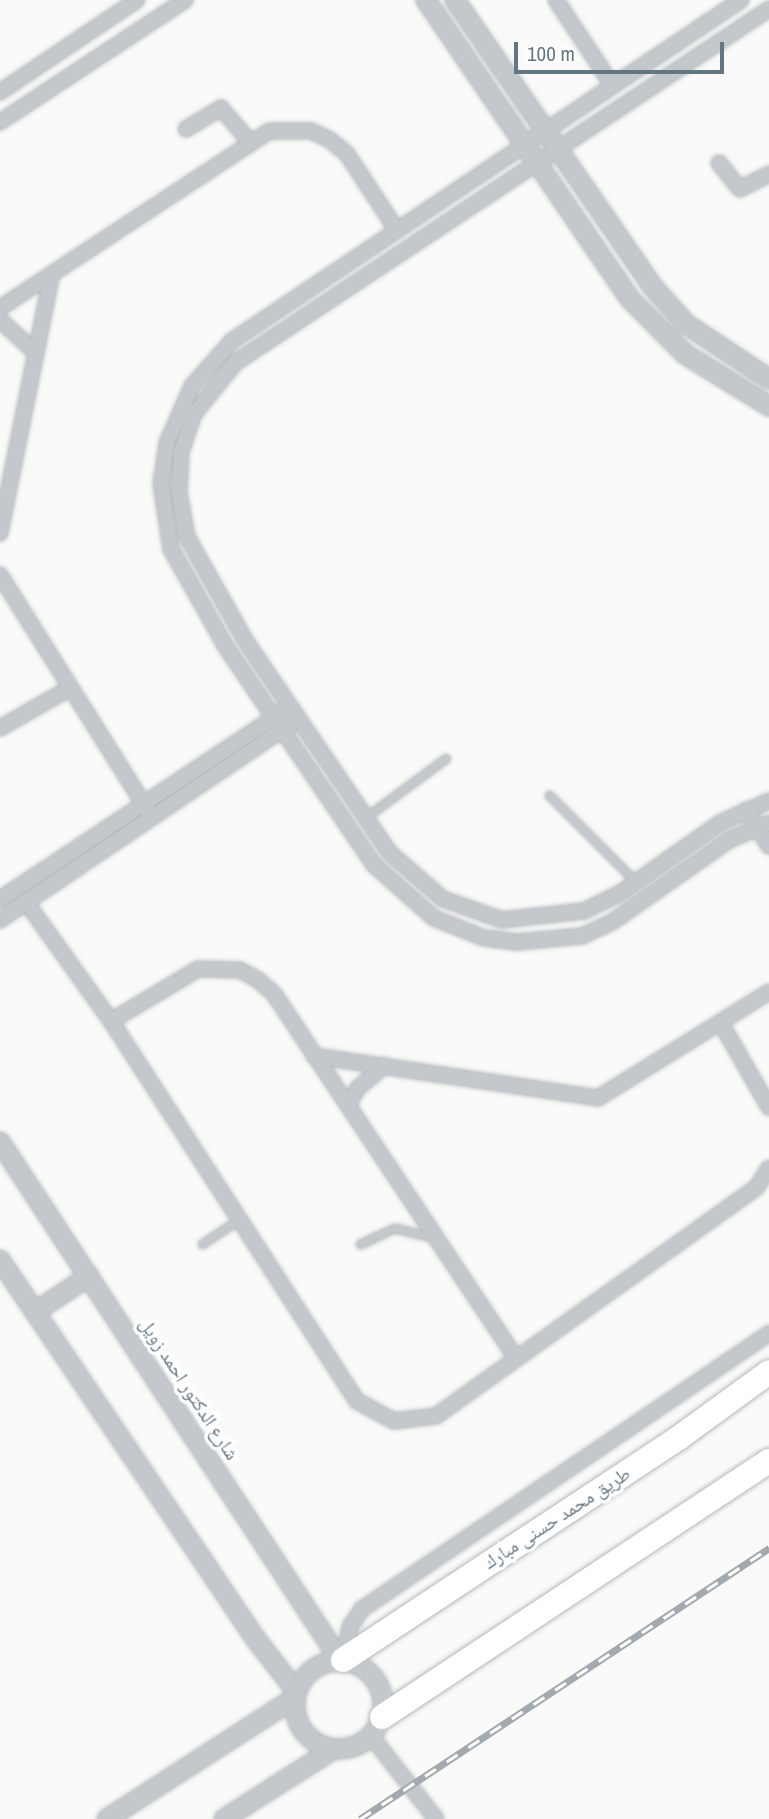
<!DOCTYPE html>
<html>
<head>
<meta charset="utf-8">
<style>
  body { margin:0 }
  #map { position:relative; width:769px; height:1819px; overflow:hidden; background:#fafaf8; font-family:"Archivo Narrow","Noto Naskh Arabic",sans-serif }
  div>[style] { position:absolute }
  .roads { filter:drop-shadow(0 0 2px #b4b9bd) drop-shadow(0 0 2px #b4b9bd) }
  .service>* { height:7px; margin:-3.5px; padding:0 3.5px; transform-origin:3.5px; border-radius:3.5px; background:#c3c8cc }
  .minor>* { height:14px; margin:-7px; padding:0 7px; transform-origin:7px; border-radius:7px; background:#c3c8cc }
  .tertiary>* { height:18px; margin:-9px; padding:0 9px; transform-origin:9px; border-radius:9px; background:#c3c8cc }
  .tertiary>.ring { margin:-9px; padding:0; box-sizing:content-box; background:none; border:18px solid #c3c8cc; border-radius:50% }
  .trunk>* { height:24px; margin:-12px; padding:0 12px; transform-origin:12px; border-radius:12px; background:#fff }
  .rail>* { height:7px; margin-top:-3.5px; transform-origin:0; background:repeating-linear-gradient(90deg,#fff 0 13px,#a2aab0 0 26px); box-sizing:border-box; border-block:2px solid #a2aab0 }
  span { translate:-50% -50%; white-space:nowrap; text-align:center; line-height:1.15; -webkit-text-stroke:7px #fff; paint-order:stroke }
  .street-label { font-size:19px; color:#657683 }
  .scale { position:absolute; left:514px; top:42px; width:210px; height:32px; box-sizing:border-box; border:4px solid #657683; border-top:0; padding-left:9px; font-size:21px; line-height:24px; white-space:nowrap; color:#657683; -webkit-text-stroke:5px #fff; paint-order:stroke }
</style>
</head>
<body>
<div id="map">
  <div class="roads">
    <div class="service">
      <div style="left:549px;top:795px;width:122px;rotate:45deg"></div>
      <div style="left:366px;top:817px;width:99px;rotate:-36.4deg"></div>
      <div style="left:202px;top:1244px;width:45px;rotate:-34deg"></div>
      <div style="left:360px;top:1244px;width:38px;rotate:-25deg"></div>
      <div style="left:395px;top:1228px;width:37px;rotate:14deg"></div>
    </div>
    <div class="minor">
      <div style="left:556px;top:0;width:100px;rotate:56.5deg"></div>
      <div style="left:741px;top:0;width:613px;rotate:146.18deg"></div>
      <div style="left:232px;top:341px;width:60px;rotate:131.6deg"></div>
      <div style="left:192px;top:386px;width:62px;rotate:113.7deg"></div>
      <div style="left:167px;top:443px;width:41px;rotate:98.3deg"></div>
      <div style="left:161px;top:484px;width:66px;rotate:81.3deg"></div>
      <div style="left:171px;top:549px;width:112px;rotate:60.7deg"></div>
      <div style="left:226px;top:647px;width:263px;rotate:55.8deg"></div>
      <div style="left:374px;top:865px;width:80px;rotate:41.5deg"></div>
      <div style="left:434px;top:918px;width:54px;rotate:21.8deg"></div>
      <div style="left:484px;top:938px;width:33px;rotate:7deg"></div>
      <div style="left:517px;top:942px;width:65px;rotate:-5.3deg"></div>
      <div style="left:582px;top:936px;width:33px;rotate:-25deg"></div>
      <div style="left:612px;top:922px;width:143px;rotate:-35deg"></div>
      <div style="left:729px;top:840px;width:43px;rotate:-23deg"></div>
      <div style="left:769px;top:9px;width:641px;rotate:146.46deg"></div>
      <div style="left:235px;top:363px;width:65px;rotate:128.8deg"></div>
      <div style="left:194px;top:414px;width:40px;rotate:108.9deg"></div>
      <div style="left:181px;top:452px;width:40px;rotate:92.9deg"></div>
      <div style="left:179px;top:492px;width:46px;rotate:79.9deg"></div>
      <div style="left:187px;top:537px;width:118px;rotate:60.6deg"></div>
      <div style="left:245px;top:640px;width:258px;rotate:55.8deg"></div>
      <div style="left:390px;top:853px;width:70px;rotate:41deg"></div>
      <div style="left:443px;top:899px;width:63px;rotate:19.6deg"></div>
      <div style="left:502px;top:920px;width:82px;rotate:-6.3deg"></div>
      <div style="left:584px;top:911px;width:39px;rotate:-26deg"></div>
      <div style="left:619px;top:894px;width:123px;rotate:-35.1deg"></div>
      <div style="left:720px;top:823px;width:54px;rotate:-24.2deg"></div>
      <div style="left:0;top:92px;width:165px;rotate:-33.9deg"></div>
      <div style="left:0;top:122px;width:222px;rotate:-33.4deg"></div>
      <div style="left:186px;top:129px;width:41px;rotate:-31deg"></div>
      <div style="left:221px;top:108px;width:42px;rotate:49.8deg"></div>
      <div style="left:719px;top:163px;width:33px;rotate:51deg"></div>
      <div style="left:740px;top:189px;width:33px;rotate:-27deg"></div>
      <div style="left:0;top:308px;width:322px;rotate:-33.3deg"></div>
      <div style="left:269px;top:131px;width:42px"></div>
      <div style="left:311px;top:131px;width:21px;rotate:25deg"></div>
      <div style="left:330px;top:140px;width:22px;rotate:39deg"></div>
      <div style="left:347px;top:154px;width:90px;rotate:56.8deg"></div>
      <div style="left:0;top:320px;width:49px;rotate:42.5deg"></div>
      <div style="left:0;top:533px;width:261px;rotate:-78.7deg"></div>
      <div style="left:0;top:575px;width:279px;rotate:57.9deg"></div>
      <div style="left:0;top:728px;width:81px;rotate:-29.7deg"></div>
      <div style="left:746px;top:810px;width:43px;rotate:57.4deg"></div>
      <div style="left:0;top:899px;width:339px;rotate:-33.5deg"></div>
      <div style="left:26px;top:902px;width:146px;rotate:54.5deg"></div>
      <div style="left:111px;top:1021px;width:453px;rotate:57.1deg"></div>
      <div style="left:357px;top:1401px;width:42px;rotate:28.4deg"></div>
      <div style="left:394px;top:1421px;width:42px;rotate:-6.8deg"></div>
      <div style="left:436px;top:1416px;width:394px;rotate:-35.5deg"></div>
      <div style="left:757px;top:1187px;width:22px;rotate:-58deg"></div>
      <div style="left:0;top:920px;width:352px;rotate:-34deg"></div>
      <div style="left:111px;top:1021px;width:101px;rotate:-30.9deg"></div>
      <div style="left:198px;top:969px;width:42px;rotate:1.4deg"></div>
      <div style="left:240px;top:970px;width:21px;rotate:29deg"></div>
      <div style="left:258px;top:980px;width:21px;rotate:41deg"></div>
      <div style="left:274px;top:994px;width:433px;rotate:56.4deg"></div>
      <div style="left:722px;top:1025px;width:95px;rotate:60.2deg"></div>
      <div style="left:314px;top:1056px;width:287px;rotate:8.4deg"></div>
      <div style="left:598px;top:1098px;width:201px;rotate:-31.8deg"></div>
      <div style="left:348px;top:1105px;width:20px;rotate:-60deg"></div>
      <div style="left:358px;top:1088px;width:35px;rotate:-40deg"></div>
      <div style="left:343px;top:1660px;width:34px;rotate:-78deg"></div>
      <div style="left:350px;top:1627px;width:22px;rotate:-56deg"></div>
      <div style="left:362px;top:1609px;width:492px;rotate:-34.1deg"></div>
      <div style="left:371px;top:1736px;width:105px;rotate:51.9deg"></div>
    </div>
    <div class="tertiary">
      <div style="left:426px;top:0;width:362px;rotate:55.7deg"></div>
      <div style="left:630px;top:299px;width:78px;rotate:45deg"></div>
      <div style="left:685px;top:354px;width:99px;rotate:31.8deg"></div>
      <div style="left:455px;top:0;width:349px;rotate:55.4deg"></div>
      <div style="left:653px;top:287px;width:50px;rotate:48.3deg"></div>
      <div style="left:686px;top:324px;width:100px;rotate:33.5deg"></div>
      <div style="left:0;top:1142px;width:620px;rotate:56.72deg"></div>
      <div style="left:0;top:1260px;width:456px;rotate:56deg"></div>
      <div style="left:255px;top:1638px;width:67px;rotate:52.3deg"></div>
      <div style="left:35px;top:1312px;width:65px;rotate:-33.7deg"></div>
      <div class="ring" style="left:295px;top:1661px;width:70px;height:70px"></div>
      <div style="left:107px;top:1819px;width:224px;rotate:-32.8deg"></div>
      <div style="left:224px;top:1819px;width:130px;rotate:-32.5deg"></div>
    </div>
    <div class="trunk">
      <div style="left:343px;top:1660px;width:404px;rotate:-33.5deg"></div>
      <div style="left:680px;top:1437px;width:110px;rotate:-36.1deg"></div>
      <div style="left:382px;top:1717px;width:464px;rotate:-33.5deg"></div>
    </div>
  </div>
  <div class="rail">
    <div style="left:360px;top:1819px;width:491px;rotate:-33.5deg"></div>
  </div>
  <div class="street-label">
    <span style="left:189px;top:1389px;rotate:57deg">شارع الدكتور احمد زويل</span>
    <span style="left:557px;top:1518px;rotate:-33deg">طريق محمد حسنى مبارك</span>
  </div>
  <div class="scale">100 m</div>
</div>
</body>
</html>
